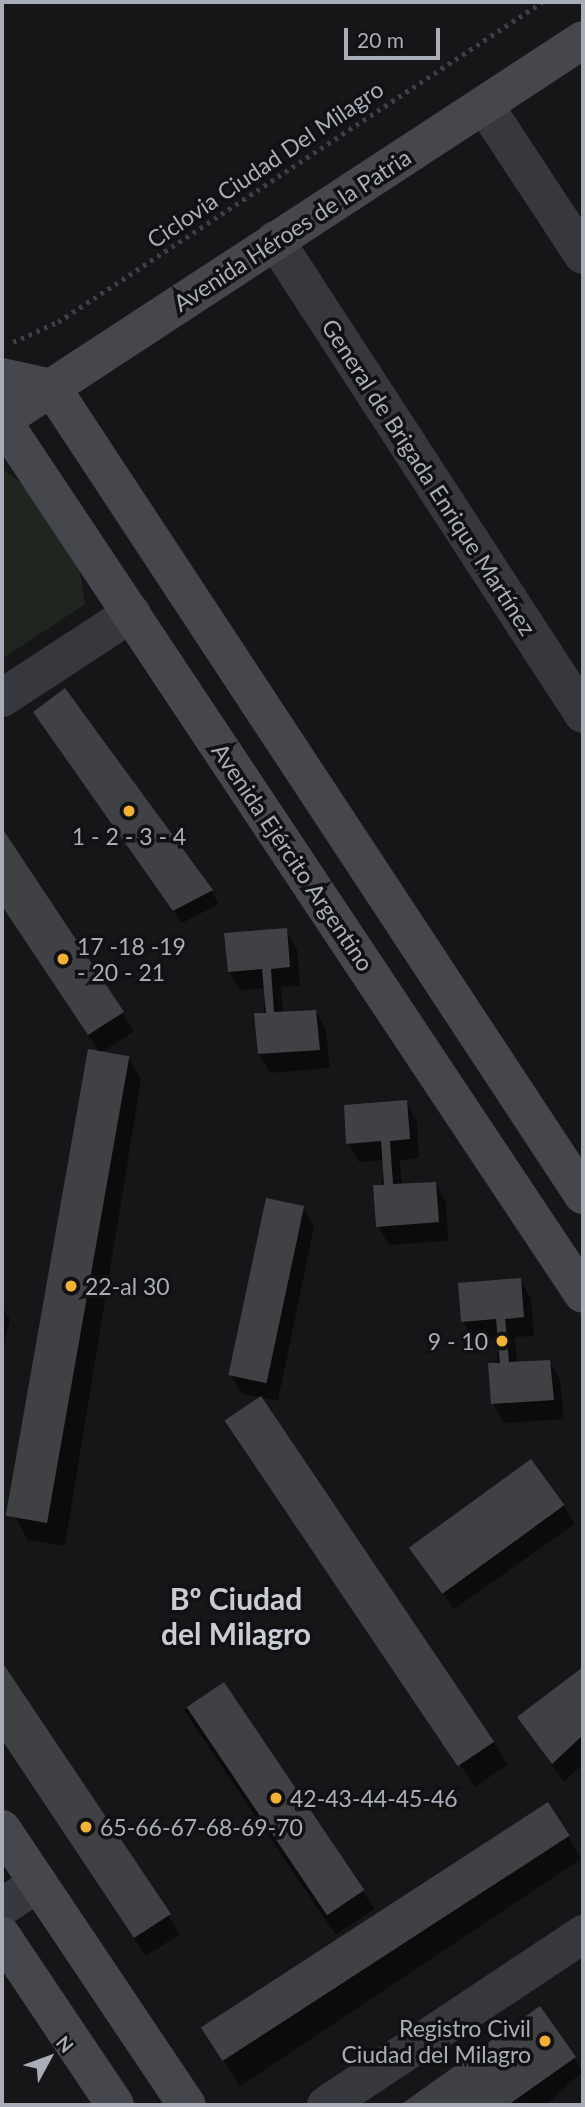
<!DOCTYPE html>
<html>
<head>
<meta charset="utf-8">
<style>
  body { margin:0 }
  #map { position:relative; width:585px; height:2107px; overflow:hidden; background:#161618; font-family:Lato,sans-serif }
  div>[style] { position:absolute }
  .green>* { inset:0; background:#1e261f }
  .shadow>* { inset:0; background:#0007; transform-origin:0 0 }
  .building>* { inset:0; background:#404145; transform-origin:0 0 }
  .path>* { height:4.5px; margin-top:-2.25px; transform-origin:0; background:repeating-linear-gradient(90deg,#3d3f44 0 3.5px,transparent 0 8.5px) }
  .street>* { height:38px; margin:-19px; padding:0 19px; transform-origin:19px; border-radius:19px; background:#37383d }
  .secondary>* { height:38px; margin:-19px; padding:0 19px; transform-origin:19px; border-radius:19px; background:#45474d }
  .dots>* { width:19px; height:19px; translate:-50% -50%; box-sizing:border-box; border:4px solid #111113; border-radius:50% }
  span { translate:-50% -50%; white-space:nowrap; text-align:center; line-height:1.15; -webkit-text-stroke:7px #111113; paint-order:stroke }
  .street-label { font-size:23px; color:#a8adb8 }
  .poi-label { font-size:23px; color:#a8adb8 }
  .left { translate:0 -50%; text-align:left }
  .right { translate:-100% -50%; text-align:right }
  .district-label { font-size:30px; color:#c9ccd4; font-weight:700 }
  .frame { position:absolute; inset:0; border:4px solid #a8adb8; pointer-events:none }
  .north { position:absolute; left:14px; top:2023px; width:70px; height:70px; -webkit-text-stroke:5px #111113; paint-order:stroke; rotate:49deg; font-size:19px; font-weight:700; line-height:28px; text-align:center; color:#a8adb8 }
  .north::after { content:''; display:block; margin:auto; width:24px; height:32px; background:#a8adb8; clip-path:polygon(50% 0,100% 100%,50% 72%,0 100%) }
  .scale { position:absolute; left:344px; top:28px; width:96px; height:32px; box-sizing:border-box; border:4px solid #a8adb8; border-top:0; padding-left:9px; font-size:21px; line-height:24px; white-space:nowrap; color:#a8adb8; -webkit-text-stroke:5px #111113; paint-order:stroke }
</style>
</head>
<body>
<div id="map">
  <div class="green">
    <div style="clip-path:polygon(2px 468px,72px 523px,85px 604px,2px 659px)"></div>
  </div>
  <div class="shadow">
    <div style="clip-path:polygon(65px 691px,211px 891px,219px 904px,182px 923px,35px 713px)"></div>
    <div style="clip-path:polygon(2px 831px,134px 1031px,101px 1053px,128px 1057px,141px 1080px,65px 1546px,28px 1540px,15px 1517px,100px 1053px,2px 906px)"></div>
    <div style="clip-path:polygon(286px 930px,297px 949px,300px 986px,281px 987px,283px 1014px,316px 1011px,326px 1030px,330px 1068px,270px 1073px,259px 1054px,266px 988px,240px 990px,229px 971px)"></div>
    <div style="clip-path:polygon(406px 1102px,417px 1121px,419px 1158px,400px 1160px,402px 1186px,435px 1183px,446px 1202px,448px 1241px,389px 1245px,378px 1226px,384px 1160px,359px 1162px,348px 1143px)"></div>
    <div style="clip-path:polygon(303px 1207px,314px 1226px,278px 1401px,242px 1394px,231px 1375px)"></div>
    <div style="clip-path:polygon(520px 1280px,531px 1299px,534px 1336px,515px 1337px,517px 1364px,549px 1361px,560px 1380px,564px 1419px,504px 1423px,493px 1404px,499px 1338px,474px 1340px,463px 1321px)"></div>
    <div style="clip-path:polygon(2px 1306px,10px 1320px,2px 1354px)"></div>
    <div style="clip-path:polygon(227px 1421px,494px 1742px,507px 1765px,475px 1787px)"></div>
    <div style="clip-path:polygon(564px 1506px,575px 1524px,454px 1609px,413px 1550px)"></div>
    <div style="clip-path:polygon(2px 1665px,180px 1934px,146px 1956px,2px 1740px)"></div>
    <div style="clip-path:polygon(583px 1669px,583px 1764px,564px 1782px,519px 1718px)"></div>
    <div style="left:223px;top:1684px;width:271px;height:47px;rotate:56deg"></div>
    <div style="clip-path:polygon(568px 1836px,581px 1859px,240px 2086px,205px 2032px)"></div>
    <div style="clip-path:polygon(539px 2008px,583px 2071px,546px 2105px,404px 2105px)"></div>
  </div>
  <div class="building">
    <div style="clip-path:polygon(65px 688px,97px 732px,213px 890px,173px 911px,33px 712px)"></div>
    <div style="clip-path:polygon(2px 828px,124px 1012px,88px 1035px,2px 906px)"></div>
    <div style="clip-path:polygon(287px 928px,290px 967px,271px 969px,274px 1012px,316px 1010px,320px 1050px,258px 1054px,254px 1013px,266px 1013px,262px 969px,228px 972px,224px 933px)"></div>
    <div style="left:88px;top:1049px;width:42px;height:474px;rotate:10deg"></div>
    <div style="clip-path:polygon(407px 1100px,410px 1139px,390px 1141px,393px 1184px,436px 1182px,439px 1222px,376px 1227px,373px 1185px,384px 1185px,381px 1141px,346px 1144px,344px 1105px)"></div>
    <div style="left:266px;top:1198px;width:39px;height:181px;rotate:12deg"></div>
    <div style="clip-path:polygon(521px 1278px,524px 1317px,505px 1319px,509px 1362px,550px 1360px,554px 1400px,491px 1404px,488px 1363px,500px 1363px,496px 1319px,461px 1322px,458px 1283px)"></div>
    <div style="left:261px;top:1396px;width:417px;height:44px;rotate:56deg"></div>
    <div style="left:531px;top:1459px;width:57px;height:151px;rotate:54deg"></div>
    <div style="clip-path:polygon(2px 1662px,171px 1914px,134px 1938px,2px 1740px)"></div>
    <div style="clip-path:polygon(583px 1667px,583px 1735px,552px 1764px,517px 1717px)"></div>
    <div style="left:224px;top:1682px;width:251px;height:45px;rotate:56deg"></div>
    <div style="left:548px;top:1802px;width:40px;height:414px;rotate:57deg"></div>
    <div style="clip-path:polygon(540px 2006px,576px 2057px,508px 2105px,400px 2105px)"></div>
  </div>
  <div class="path">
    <div style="left:13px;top:342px;width:49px;rotate:-24deg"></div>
    <div style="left:58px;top:322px;width:580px;rotate:-33.47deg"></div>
  </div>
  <div class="street">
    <div style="left:485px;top:106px;width:178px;rotate:56.7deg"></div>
    <div style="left:275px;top:240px;width:565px;rotate:56.98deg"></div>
    <div style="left:2px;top:698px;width:155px;rotate:-33.2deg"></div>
    <div style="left:2px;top:1907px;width:42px;rotate:-33.3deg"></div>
    <div style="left:326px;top:2105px;width:309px;rotate:-33.6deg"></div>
  </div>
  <div class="secondary">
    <div style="left:2px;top:377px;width:51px;rotate:12.4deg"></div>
    <div style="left:52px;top:388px;width:966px;rotate:56.66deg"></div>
    <div style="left:2px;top:420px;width:1049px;rotate:56.39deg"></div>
    <div style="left:2px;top:420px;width:694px;rotate:-33.19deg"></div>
    <div style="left:2px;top:1829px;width:332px;rotate:56.2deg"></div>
    <div style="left:2px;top:1936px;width:203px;rotate:56.2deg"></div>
  </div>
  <div class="dots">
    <div style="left:129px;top:811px;background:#f2b134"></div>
    <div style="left:63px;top:959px;background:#f2b134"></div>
    <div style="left:71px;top:1286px;background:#f2b134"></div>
    <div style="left:502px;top:1341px;background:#f2b134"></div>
    <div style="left:276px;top:1798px;background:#f2b134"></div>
    <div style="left:86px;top:1827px;background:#f2b134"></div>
    <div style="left:545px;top:2041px;background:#f2b134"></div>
  </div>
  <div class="street-label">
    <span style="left:265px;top:164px;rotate:-34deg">Ciclovia Ciudad Del Milagro</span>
    <span style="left:292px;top:230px;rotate:-33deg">Avenida Héroes de la Patria</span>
    <span style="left:429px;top:477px;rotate:57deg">General de Brigada Enrique Martínez</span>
    <span style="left:293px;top:857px;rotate:56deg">Avenida Ejército Argentino</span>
  </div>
  <div class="poi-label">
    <span style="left:129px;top:836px">1 - 2 - 3 - 4</span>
    <span class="left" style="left:77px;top:959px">17 -18 -19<br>- 20 - 21</span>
    <span class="left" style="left:85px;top:1286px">22-al 30</span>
    <span class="right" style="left:488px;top:1341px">9 - 10</span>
    <span class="left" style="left:290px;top:1798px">42-43-44-45-46</span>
    <span class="left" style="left:100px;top:1827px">65-66-67-68-69-70</span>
    <span class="right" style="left:531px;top:2041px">Registro Civil<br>Ciudad del Milagro</span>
  </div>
  <div class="district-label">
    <span style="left:236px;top:1615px">Bº Ciudad<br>del Milagro</span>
  </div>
  <div class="frame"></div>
  <div class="north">N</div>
  <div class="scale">20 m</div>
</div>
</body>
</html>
